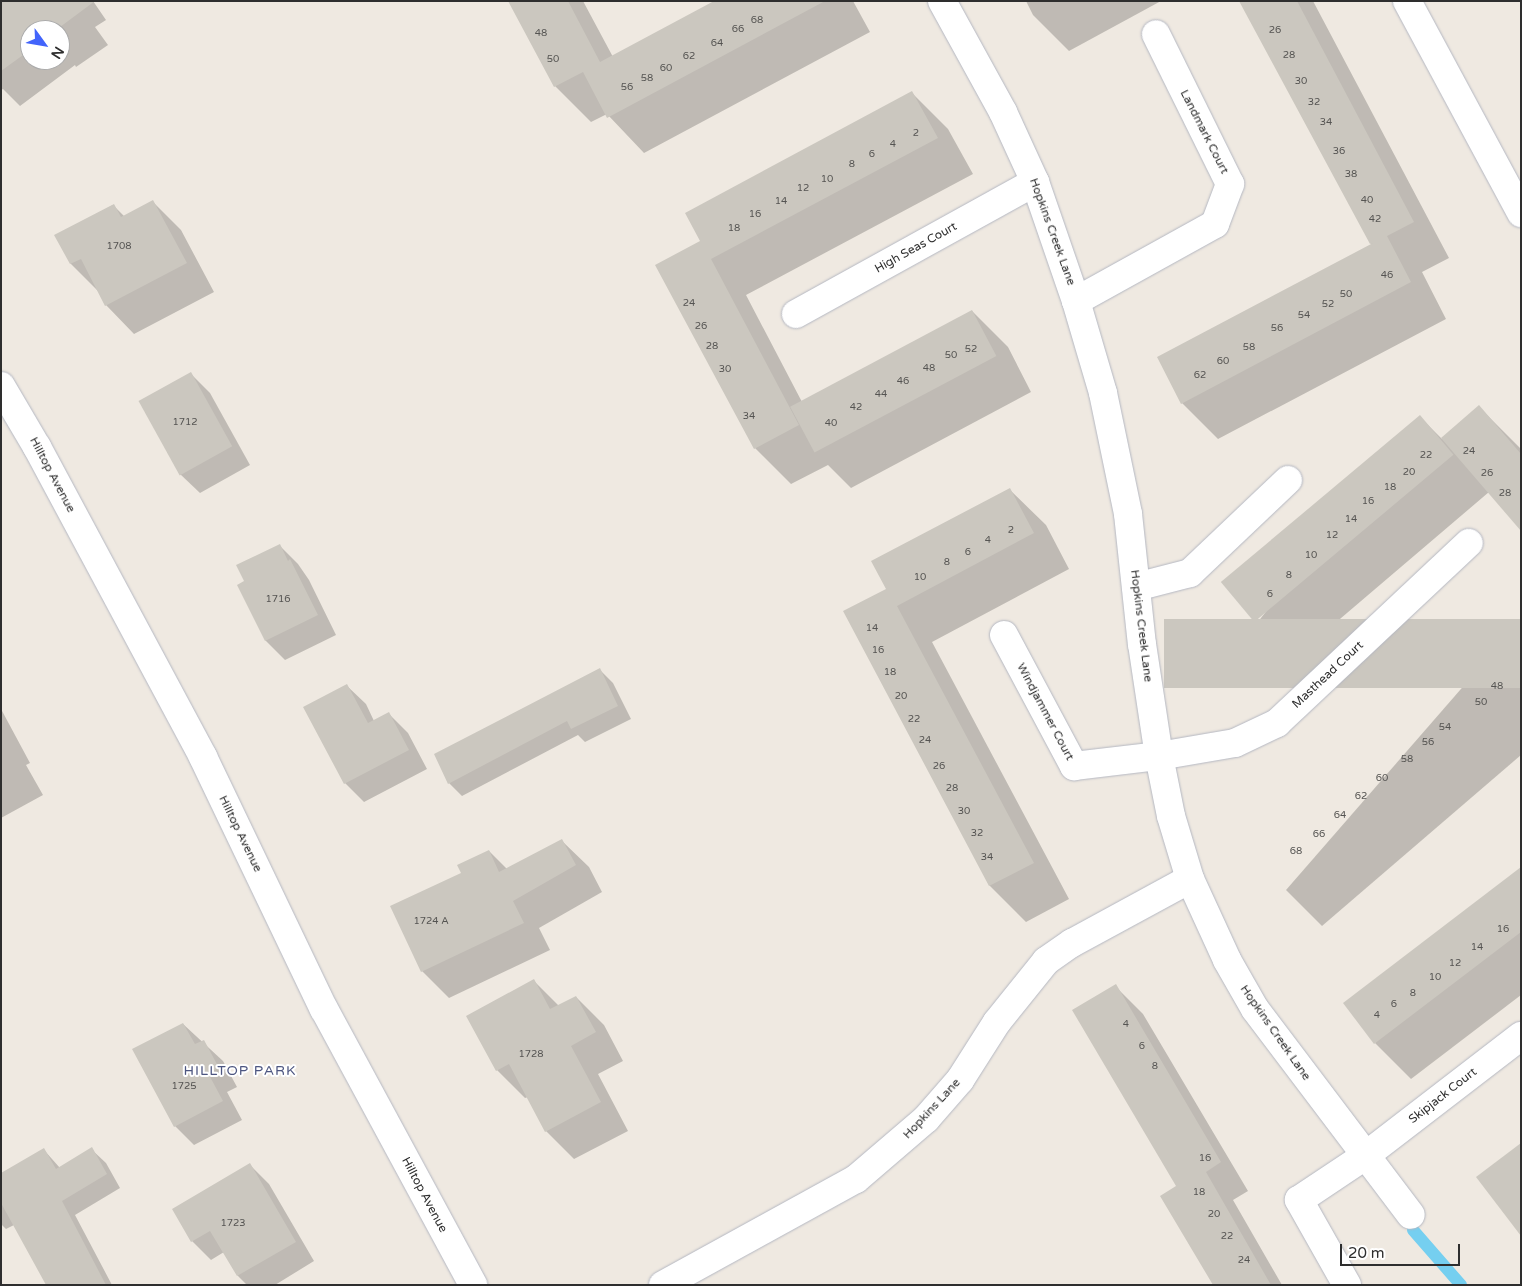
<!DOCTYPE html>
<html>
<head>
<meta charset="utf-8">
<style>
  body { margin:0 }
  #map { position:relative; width:1522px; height:1286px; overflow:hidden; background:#efe9e1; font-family:"Varela Round",sans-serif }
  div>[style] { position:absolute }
  .shadow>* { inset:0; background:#0003 }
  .stream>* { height:12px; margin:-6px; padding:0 6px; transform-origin:6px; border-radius:6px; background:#75cff0 }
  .building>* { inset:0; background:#cbc7bf; transform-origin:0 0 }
  .roads { filter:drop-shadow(0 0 1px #b4b7c1) drop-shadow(0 0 1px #b4b7c1) }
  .minor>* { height:28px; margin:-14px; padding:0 14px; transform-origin:14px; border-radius:14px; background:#fff }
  span { translate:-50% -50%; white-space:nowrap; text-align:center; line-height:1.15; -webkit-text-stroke:4px #fff; paint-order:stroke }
  .number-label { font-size:10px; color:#555452 }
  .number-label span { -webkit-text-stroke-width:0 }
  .street-label { font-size:12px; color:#2e2e2e }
  .neighbourhood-label { font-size:14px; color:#4d5680; letter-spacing:1px }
  .frame { position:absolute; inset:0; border:2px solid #2e2e2e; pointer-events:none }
  .north { position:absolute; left:20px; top:20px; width:50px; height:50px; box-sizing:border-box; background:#fff; border:1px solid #ababab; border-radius:50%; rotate:122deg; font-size:14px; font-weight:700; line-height:20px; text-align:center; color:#2e2e2e }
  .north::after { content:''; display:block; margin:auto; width:18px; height:22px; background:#4264fb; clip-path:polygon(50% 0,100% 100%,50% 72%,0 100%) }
  .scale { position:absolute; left:1340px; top:1244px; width:120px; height:22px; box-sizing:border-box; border:2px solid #2e2e2e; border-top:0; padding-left:6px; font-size:15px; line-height:18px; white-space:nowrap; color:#2e2e2e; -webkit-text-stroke:4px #fff; paint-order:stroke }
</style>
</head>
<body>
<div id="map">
  <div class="shadow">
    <div style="clip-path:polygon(evenodd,1px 1px,93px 1px,106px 20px,95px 27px,108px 45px,76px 67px,75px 65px,20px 106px,3px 89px,1px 90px,1px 1px,30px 30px,60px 30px,60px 60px,30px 60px,30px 30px)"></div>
    <div style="clip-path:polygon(509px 1px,583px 1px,613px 57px,717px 1px,853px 1px,870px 32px,644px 153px,607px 114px,591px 122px,555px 86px)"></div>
    <div style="clip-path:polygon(1026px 1px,1161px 1px,1069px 51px,1033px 15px)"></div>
    <div style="clip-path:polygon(1241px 1px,1313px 1px,1449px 258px,1422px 272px,1446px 319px,1218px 439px,1182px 403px,1372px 245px)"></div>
    <div style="clip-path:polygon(912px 93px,948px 129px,973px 174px,746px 295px,802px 402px,972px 311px,1008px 347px,1031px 392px,851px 488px,828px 465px,791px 484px,755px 448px,702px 242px)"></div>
    <div style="clip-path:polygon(153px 202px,181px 230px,214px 292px,134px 334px,106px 305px,99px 292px,71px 264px,56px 236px,113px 205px,125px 217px)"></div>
    <div style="clip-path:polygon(191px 374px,210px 393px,250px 465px,200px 493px,180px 474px,141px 401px)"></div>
    <div style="clip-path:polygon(1479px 407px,1521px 449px,1521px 529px,1489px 492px,1293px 659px,1257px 623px,1420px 417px,1442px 439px)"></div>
    <div style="clip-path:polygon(1010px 490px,1046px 525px,1069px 569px,932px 642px,1069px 899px,1026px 922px,990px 886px,845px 612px,888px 589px)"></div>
    <div style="clip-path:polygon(279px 545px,298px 564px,309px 580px,336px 635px,285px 660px,266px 641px,239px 585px,246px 582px)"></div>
    <div style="clip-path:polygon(1521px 620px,1521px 755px,1322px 926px,1286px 890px)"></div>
    <div style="clip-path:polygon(599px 669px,613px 683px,631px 719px,585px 742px,578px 735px,462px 796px,449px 783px)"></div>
    <div style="clip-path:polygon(346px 685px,366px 704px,374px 721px,389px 714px,408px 733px,427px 769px,364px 802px,345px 783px)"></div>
    <div style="clip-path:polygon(1px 709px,30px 763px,26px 765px,43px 795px,1px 818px)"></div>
    <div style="clip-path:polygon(562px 841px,589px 867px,602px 892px,539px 928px,550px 950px,449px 998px,422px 971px,463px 873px,489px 851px,507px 869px)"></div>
    <div style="clip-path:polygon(1521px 869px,1521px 995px,1411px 1079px,1375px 1043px)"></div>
    <div style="clip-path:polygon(534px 981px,559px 1006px,576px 997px,604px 1025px,623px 1061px,598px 1074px,628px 1131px,574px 1159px,546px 1131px,528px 1097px,525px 1098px,497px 1070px)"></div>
    <div style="clip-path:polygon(1115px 986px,1143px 1014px,1248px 1191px,1233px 1200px,1282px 1285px,1214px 1285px,1178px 1187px)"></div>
    <div style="clip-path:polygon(183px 1024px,223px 1061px,237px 1087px,227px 1092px,242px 1120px,194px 1145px,175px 1126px)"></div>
    <div style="clip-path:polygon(91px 1149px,106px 1163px,120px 1188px,75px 1215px,112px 1285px,48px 1285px,14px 1225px,6px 1229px,1px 1224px,1px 1174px,44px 1150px,60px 1168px)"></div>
    <div style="clip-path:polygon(250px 1165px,269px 1184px,314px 1261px,275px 1285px,247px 1285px,238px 1276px,224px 1252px,211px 1260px,192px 1241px)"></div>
  </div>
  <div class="stream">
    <div style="left:1413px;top:1230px;width:73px;rotate:48.9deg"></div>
  </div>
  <div class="building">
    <div style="clip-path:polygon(1px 1px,95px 1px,56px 30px,30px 30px,30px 50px,1px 71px)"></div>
    <div style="clip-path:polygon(508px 1px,568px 1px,600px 62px,714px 1px,825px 1px,607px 118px,583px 72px,554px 87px)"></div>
    <div style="clip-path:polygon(1239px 1px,1297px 1px,1414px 222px,1387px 236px,1411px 282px,1181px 404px,1157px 357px,1373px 243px,1370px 244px)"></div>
    <div style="clip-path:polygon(912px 91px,938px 138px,711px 259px,799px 425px,754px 449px,655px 265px,700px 241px,685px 213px)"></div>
    <div style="clip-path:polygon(153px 200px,187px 263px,105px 306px,81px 259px,70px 264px,54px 235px,114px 204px,121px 217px)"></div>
    <div style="left:972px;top:310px;width:52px;height:206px;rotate:62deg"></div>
    <div style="left:191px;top:372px;width:85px;height:60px;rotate:61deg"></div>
    <div style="clip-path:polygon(1479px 405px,1521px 454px,1521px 531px,1441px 438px)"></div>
    <div style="left:1420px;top:415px;width:52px;height:260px;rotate:50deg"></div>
    <div style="clip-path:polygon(1010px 488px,1034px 533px,897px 606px,1034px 863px,989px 886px,843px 611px,886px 589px,871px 561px)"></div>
    <div style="clip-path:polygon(280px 544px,288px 561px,290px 559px,318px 615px,265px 641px,237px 585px,244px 581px,236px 565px)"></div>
    <div style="left:1521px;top:619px;width:69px;height:357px;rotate:90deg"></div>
    <div style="clip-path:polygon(600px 668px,618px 706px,571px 729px,567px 721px,448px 784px,434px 754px)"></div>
    <div style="clip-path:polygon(347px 684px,368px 723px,389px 712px,409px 750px,344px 784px,303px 707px)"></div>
    <div style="clip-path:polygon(562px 839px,576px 865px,513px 901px,524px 923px,421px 972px,390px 906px,461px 873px,457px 865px,489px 850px,499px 872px)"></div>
    <div style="clip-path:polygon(1521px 867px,1521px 932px,1374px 1044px,1343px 1003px)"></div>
    <div style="clip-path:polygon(534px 979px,550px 1009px,576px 996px,596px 1032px,571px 1046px,601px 1102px,545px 1132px,509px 1064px,496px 1071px,466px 1016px)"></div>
    <div style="clip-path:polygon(1116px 984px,1221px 1162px,1206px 1172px,1271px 1285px,1213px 1285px,1160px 1196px,1176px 1186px,1072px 1010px)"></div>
    <div style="clip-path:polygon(183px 1023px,195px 1044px,204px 1040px,219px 1068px,208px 1073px,223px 1101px,174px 1127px,132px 1049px)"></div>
    <div style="clip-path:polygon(1521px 1143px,1521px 1236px,1476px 1177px)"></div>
    <div style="clip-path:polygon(92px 1147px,107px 1174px,62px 1201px,106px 1285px,46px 1285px,1px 1203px,1px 1173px,44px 1148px,56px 1169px)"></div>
    <div style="clip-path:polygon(250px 1163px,296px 1242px,237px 1276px,210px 1231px,191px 1242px,172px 1209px)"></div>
  </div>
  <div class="roads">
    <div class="minor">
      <div style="left:942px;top:1px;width:127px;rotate:61.2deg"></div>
      <div style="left:1003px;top:112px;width:77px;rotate:65.4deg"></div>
      <div style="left:1035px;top:182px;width:126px;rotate:71deg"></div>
      <div style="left:1076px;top:301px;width:96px;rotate:73.6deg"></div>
      <div style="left:1103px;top:393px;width:124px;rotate:78.3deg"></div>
      <div style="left:1128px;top:514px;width:131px;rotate:83.9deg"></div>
      <div style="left:1142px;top:644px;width:113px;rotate:81.4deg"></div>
      <div style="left:1159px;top:756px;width:61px;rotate:78.7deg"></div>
      <div style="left:1171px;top:816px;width:66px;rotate:73.2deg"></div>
      <div style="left:1190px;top:879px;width:89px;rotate:65.4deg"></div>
      <div style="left:1227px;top:960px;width:56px;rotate:60.3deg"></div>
      <div style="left:1255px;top:1009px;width:258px;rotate:52.9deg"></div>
      <div style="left:1407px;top:1px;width:241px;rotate:61.7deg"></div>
      <div style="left:1076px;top:301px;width:159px;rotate:-29deg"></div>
      <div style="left:1215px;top:224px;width:43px;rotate:-69.4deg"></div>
      <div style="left:1230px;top:184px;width:167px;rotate:-116.3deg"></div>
      <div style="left:796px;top:314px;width:273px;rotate:-28.9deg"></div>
      <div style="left:1px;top:386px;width:71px;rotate:59.5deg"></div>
      <div style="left:37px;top:447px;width:352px;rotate:61.8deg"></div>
      <div style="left:203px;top:757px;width:280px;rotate:64.4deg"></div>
      <div style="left:324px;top:1009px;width:314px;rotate:61.6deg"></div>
      <div style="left:1136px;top:587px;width:56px;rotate:-14.5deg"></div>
      <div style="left:1190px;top:573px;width:135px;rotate:-43.5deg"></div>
      <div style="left:1004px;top:635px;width:149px;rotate:61.9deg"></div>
      <div style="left:1074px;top:766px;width:86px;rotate:-6.7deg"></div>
      <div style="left:1159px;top:756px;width:77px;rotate:-9.7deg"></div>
      <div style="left:1235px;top:743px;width:47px;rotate:-25.5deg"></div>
      <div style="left:1277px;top:723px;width:263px;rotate:-43.2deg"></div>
      <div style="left:663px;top:1285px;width:220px;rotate:-28.8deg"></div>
      <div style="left:856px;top:1179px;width:92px;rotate:-40.6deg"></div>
      <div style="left:926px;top:1119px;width:52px;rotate:-48.9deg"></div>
      <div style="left:960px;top:1080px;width:69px;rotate:-57.5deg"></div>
      <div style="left:997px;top:1022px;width:78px;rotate:-51.2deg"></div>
      <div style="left:1046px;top:961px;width:32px;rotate:-35deg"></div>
      <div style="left:1072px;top:943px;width:134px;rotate:-28.5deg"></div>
      <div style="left:1347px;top:1285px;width:98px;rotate:-119.5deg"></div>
      <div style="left:1299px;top:1200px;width:79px;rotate:-33.7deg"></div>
      <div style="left:1365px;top:1156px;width:197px;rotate:-37.6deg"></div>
    </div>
  </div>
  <div class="number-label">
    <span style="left:757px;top:21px">68</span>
    <span style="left:738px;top:30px">66</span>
    <span style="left:1275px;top:31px">26</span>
    <span style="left:541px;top:34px">48</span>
    <span style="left:717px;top:44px">64</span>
    <span style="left:1289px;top:56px">28</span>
    <span style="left:689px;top:57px">62</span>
    <span style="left:553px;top:60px">50</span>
    <span style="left:666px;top:69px">60</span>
    <span style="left:647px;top:79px">58</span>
    <span style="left:1301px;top:82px">30</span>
    <span style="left:627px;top:88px">56</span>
    <span style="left:1314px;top:103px">32</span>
    <span style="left:1326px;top:123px">34</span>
    <span style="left:916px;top:134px">2</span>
    <span style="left:893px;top:145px">4</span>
    <span style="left:1339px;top:152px">36</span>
    <span style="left:872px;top:155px">6</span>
    <span style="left:852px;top:165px">8</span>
    <span style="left:1351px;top:175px">38</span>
    <span style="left:827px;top:180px">10</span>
    <span style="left:803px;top:189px">12</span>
    <span style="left:1367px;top:201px">40</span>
    <span style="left:781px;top:202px">14</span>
    <span style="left:755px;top:215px">16</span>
    <span style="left:1375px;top:220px">42</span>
    <span style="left:734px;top:229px">18</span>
    <span style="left:119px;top:247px">1708</span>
    <span style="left:1387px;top:276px">46</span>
    <span style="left:1346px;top:295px">50</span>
    <span style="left:689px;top:304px">24</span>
    <span style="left:1328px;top:305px">52</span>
    <span style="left:1304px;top:316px">54</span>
    <span style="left:701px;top:327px">26</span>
    <span style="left:1277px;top:329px">56</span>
    <span style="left:712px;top:347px">28</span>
    <span style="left:1249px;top:348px">58</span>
    <span style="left:971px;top:350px">52</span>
    <span style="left:951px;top:356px">50</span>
    <span style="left:1223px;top:362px">60</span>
    <span style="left:929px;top:369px">48</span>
    <span style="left:725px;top:370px">30</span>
    <span style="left:1200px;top:376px">62</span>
    <span style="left:903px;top:382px">46</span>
    <span style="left:881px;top:395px">44</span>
    <span style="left:856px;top:408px">42</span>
    <span style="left:749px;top:417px">34</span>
    <span style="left:185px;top:423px">1712</span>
    <span style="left:831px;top:424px">40</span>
    <span style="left:1469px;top:452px">24</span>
    <span style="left:1426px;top:456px">22</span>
    <span style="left:1409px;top:473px">20</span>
    <span style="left:1487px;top:474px">26</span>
    <span style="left:1390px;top:488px">18</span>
    <span style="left:1505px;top:494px">28</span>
    <span style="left:1368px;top:502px">16</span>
    <span style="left:1351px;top:520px">14</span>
    <span style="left:1011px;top:531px">2</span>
    <span style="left:1332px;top:536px">12</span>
    <span style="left:988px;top:541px">4</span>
    <span style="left:968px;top:553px">6</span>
    <span style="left:1311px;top:556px">10</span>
    <span style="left:947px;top:563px">8</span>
    <span style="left:1289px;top:576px">8</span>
    <span style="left:920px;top:578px">10</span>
    <span style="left:1270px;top:595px">6</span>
    <span style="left:278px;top:600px">1716</span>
    <span style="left:872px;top:629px">14</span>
    <span style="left:878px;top:651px">16</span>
    <span style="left:890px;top:673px">18</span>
    <span style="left:1497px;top:687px">48</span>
    <span style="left:901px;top:697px">20</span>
    <span style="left:1481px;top:703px">50</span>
    <span style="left:914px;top:720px">22</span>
    <span style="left:1445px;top:728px">54</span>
    <span style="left:925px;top:741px">24</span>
    <span style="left:1428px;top:743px">56</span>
    <span style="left:1407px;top:760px">58</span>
    <span style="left:939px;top:767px">26</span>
    <span style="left:1382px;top:779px">60</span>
    <span style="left:952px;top:789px">28</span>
    <span style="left:1361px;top:797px">62</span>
    <span style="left:964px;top:812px">30</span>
    <span style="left:1340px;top:816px">64</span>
    <span style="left:977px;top:834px">32</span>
    <span style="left:1319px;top:835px">66</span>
    <span style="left:1296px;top:852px">68</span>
    <span style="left:987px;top:858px">34</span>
    <span style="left:431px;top:922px">1724 A</span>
    <span style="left:1503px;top:930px">16</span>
    <span style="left:1477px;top:948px">14</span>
    <span style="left:1455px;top:964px">12</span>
    <span style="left:1435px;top:978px">10</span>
    <span style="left:1413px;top:994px">8</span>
    <span style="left:1394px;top:1005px">6</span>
    <span style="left:1377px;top:1016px">4</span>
    <span style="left:1126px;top:1025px">4</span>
    <span style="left:1142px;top:1047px">6</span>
    <span style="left:531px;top:1055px">1728</span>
    <span style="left:1155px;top:1067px">8</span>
    <span style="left:184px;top:1087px">1725</span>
    <span style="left:1205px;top:1159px">16</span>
    <span style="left:1199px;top:1193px">18</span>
    <span style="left:1214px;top:1215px">20</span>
    <span style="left:233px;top:1224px">1723</span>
    <span style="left:1227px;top:1237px">22</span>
    <span style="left:1244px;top:1261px">24</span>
  </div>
  <div class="street-label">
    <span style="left:1204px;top:132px;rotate:63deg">Landmark Court</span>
    <span style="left:1052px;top:232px;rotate:70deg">Hopkins Creek Lane</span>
    <span style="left:916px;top:248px;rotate:-29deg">High Seas Court</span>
    <span style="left:52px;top:475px;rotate:62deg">Hilltop Avenue</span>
    <span style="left:1141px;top:626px;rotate:83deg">Hopkins Creek Lane</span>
    <span style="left:1328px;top:675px;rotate:-43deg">Masthead Court</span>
    <span style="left:1045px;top:712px;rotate:62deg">Windjammer Court</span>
    <span style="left:240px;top:834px;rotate:64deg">Hilltop Avenue</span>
    <span style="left:1275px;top:1033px;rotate:55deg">Hopkins Creek Lane</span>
    <span style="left:1443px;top:1096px;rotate:-38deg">Skipjack Court</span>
    <span style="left:932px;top:1109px;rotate:-47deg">Hopkins Lane</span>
    <span style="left:424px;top:1195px;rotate:62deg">Hilltop Avenue</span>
  </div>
  <div class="neighbourhood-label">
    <span style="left:240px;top:1071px">HILLTOP PARK</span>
  </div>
  <div class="frame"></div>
  <div class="north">N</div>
  <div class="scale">20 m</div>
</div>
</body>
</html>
